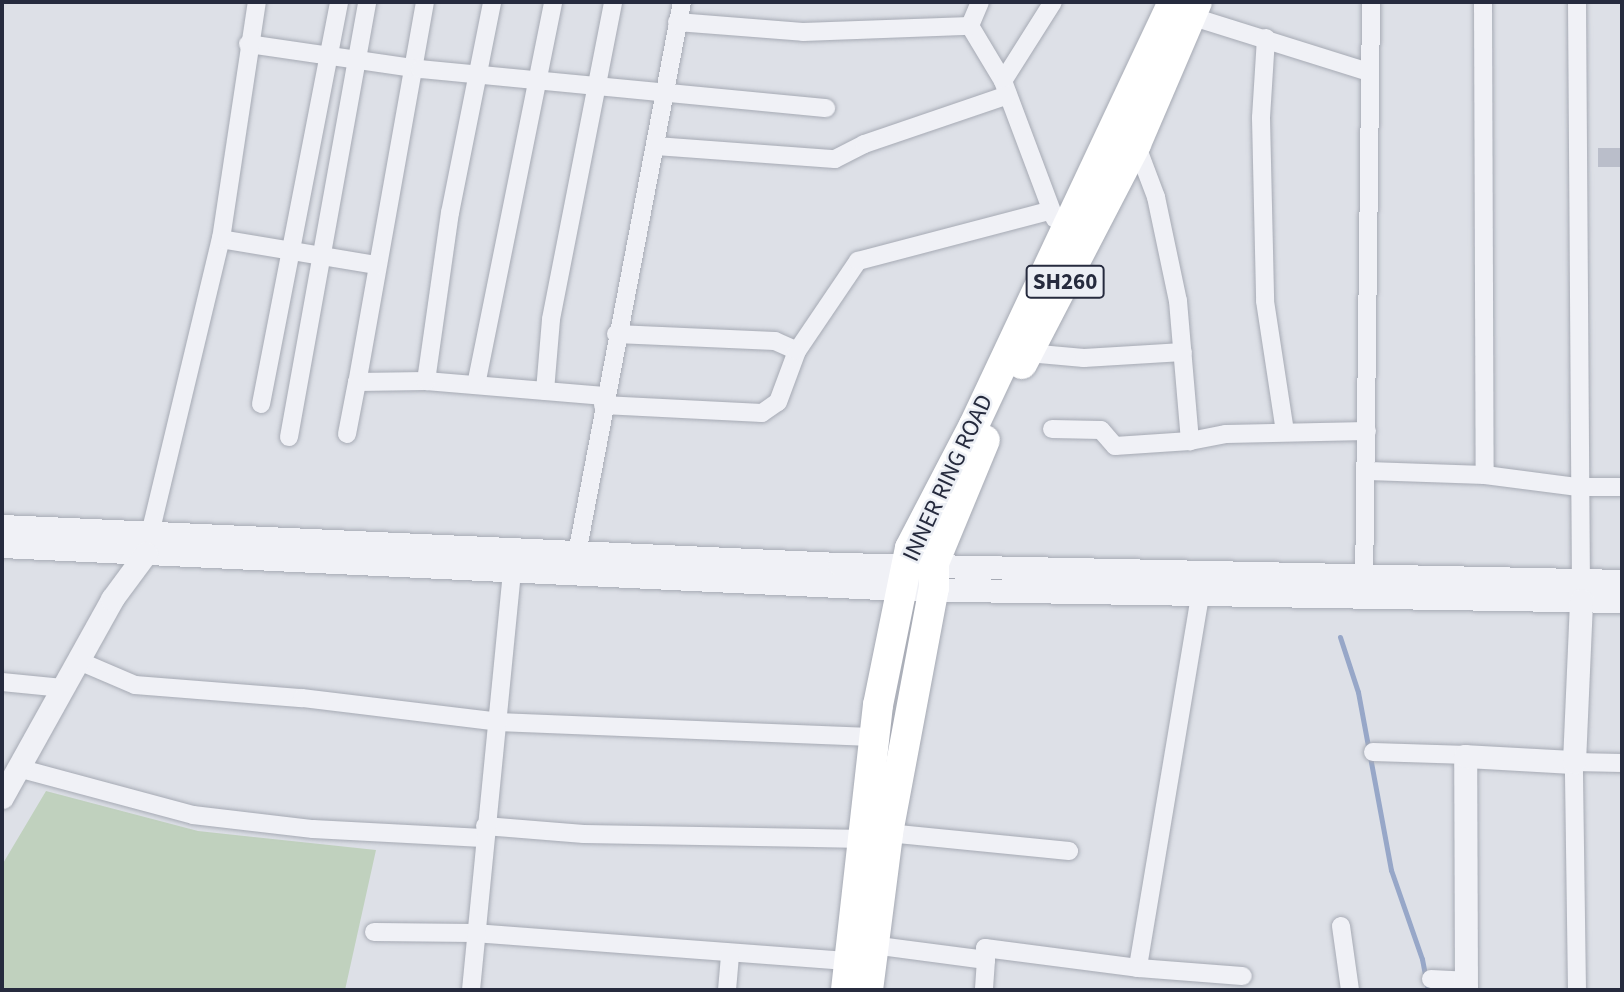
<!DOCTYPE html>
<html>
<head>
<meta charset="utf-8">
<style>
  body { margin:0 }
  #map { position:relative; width:1624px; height:992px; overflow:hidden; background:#dde0e7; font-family:"Source Sans 3",sans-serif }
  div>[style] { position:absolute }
  .green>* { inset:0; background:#c0d1be }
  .stream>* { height:5px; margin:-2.5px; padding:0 2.5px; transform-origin:2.5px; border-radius:2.5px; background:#97a7c8 }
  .building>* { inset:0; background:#babeca; transform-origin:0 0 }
  .roads { filter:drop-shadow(0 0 2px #a6aab4) drop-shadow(0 0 2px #a6aab4) }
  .minor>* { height:18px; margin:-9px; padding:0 9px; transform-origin:9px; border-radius:9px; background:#f0f1f6 }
  .tertiary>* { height:23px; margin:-11.5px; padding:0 11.5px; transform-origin:11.5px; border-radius:11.5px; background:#f0f1f6 }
  .trunk>* { height:30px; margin:-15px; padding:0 15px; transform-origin:15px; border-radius:15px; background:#fff }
  span { translate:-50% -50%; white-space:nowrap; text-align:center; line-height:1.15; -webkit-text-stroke:5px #eceff5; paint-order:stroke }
  .shield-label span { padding:2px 5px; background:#eceff5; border:2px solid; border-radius:5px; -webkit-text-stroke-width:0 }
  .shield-label { font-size:23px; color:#262b3e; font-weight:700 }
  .street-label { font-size:24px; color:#262b3e }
  .frame { position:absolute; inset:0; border:4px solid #262b3e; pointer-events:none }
</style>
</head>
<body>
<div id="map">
  <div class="green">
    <div style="clip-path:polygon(46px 791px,198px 831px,376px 850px,345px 990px,2px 990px,2px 865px)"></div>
  </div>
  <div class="stream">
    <div style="left:1340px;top:637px;width:58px;rotate:71.9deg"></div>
    <div style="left:1358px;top:692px;width:181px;rotate:79.5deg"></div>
    <div style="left:1391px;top:870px;width:94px;rotate:70.8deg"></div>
    <div style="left:1422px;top:959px;width:32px;rotate:79deg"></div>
  </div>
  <div class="building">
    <div style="left:1598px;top:148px;width:24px;height:19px"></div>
  </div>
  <div class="roads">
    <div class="minor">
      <div style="left:425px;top:2px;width:386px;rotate:100.1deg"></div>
      <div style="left:357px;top:382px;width:69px;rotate:-0.8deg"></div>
      <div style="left:426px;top:381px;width:179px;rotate:4.8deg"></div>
      <div style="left:980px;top:2px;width:26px;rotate:113deg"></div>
      <div style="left:970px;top:26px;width:64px;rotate:59deg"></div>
      <div style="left:1003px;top:81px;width:147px;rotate:69.4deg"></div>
      <div style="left:1483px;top:2px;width:473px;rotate:89.8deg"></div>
      <div style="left:1577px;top:2px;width:591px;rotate:89.61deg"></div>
      <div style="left:1190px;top:16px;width:188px;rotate:17.4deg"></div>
      <div style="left:677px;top:22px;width:126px;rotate:4.5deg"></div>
      <div style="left:803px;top:32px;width:167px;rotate:-2.1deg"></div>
      <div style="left:1266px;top:38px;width:80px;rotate:93.6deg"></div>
      <div style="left:1261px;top:118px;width:183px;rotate:88.7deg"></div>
      <div style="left:1265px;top:301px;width:132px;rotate:81.3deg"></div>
      <div style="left:248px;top:44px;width:174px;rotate:8.3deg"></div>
      <div style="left:420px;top:69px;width:408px;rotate:5.5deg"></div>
      <div style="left:1003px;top:81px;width:93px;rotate:-57.7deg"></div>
      <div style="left:1136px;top:144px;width:57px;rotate:69.3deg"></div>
      <div style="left:1156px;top:197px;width:106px;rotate:78.1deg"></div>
      <div style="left:1178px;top:301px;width:141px;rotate:85.1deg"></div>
      <div style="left:1190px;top:441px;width:37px;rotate:-11deg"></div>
      <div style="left:1226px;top:434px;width:141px;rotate:-1.2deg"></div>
      <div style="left:656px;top:146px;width:179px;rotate:4.2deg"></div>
      <div style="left:835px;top:159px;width:33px;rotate:-27deg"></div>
      <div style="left:864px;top:144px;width:152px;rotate:-18.8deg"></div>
      <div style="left:221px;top:239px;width:158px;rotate:9.5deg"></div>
      <div style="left:616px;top:334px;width:159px;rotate:2.5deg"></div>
      <div style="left:775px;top:341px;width:24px;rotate:24deg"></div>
      <div style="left:1028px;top:353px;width:56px;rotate:5.1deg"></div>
      <div style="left:1084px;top:358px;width:99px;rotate:-3.5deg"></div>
      <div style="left:426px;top:381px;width:170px;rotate:-81.9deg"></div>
      <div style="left:450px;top:213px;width:215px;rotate:-78.7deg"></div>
      <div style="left:476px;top:385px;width:391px;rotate:-78.6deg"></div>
      <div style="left:545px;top:391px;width:72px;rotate:-85.2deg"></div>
      <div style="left:551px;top:319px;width:323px;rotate:-78.9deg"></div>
      <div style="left:261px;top:404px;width:409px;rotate:-79deg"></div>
      <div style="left:603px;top:405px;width:159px;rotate:2.9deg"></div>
      <div style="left:762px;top:413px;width:19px;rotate:-35deg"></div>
      <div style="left:778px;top:402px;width:54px;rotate:-69.6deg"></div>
      <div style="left:797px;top:351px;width:109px;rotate:-55.9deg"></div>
      <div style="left:858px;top:261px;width:197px;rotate:-14.7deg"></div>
      <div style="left:1052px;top:429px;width:49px;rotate:1.2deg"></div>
      <div style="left:1101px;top:430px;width:21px;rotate:49deg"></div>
      <div style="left:1115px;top:446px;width:75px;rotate:-3.8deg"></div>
      <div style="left:347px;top:434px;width:53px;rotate:-79.1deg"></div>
      <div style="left:289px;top:437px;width:442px;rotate:-79.8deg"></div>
      <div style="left:1368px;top:471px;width:117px;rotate:2deg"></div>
      <div style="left:1485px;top:475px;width:94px;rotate:7.4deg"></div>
      <div style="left:1578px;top:487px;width:44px"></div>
      <div style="left:148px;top:542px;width:312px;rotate:-76.5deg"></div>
      <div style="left:221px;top:239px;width:240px;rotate:-81.4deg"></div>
      <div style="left:575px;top:564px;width:572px;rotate:-79.22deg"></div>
      <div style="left:1364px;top:587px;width:585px;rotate:-89.31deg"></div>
      <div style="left:1200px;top:596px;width:377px;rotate:99.5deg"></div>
      <div style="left:1138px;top:968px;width:105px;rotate:4.4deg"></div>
      <div style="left:79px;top:661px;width:61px;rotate:23.2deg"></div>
      <div style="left:135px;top:685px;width:168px;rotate:4.5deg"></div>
      <div style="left:302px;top:698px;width:199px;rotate:6.9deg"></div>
      <div style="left:500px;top:722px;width:375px;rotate:2.3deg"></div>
      <div style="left:2px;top:682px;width:61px;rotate:5.6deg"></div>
      <div style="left:1373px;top:752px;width:95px;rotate:1.8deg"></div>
      <div style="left:18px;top:768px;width:181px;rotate:15deg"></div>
      <div style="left:193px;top:815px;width:121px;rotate:6.7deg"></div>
      <div style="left:313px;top:829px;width:170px;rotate:3deg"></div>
      <div style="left:485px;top:826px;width:99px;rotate:4.6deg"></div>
      <div style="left:584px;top:834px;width:280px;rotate:1deg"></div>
      <div style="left:888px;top:833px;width:182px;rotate:5.7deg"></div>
      <div style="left:1341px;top:926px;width:65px;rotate:82deg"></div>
      <div style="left:374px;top:932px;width:100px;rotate:0.6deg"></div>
      <div style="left:474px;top:933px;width:377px;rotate:4.3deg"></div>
      <div style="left:872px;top:945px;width:115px;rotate:7.5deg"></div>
      <div style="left:986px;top:960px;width:30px;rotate:94deg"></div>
      <div style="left:986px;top:960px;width:12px;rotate:-95deg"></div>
      <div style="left:985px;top:948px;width:154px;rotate:7.4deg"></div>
      <div style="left:1431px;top:979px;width:35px;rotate:3deg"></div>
      <div style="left:471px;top:990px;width:433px;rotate:-84.4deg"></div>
      <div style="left:727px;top:990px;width:37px;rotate:-85deg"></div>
      <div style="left:1577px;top:990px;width:228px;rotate:-90.8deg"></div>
      <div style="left:1574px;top:762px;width:48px;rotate:1.2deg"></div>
    </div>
    <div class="tertiary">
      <div style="left:2px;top:526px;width:838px;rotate:2.6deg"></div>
      <div style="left:839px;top:564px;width:783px;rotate:1.24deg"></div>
      <div style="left:2px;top:546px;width:898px;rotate:2.74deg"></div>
      <div style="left:899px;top:589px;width:723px;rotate:0.95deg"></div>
      <div style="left:2px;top:797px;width:227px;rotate:-60.9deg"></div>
      <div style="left:112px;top:599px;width:57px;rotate:-53.5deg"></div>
      <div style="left:1466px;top:990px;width:234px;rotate:-90.2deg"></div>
      <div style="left:1465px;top:756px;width:109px;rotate:3.2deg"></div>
      <div style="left:1574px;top:762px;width:162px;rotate:-87.5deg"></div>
    </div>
    <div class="trunk">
      <div style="left:1022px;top:364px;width:248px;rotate:-62.6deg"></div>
      <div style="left:1136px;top:144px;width:155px;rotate:-66.8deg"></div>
      <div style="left:846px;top:990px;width:287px;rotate:-83.6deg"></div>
      <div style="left:878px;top:705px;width:160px;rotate:-78.5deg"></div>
      <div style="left:910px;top:548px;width:139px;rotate:-62.5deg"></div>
      <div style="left:974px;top:425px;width:467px;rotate:-64.8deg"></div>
      <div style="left:868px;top:990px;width:158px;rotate:-82.7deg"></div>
      <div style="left:888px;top:833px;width:249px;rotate:-79.4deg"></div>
      <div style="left:934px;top:588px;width:25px;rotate:-90deg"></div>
      <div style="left:934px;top:563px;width:133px;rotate:-67.5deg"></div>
    </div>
  </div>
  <div class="shield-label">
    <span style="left:1065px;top:282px">SH260</span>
  </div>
  <div class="street-label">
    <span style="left:948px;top:478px;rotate:-65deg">INNER RING ROAD</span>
  </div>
  <div class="frame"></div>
</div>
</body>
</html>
